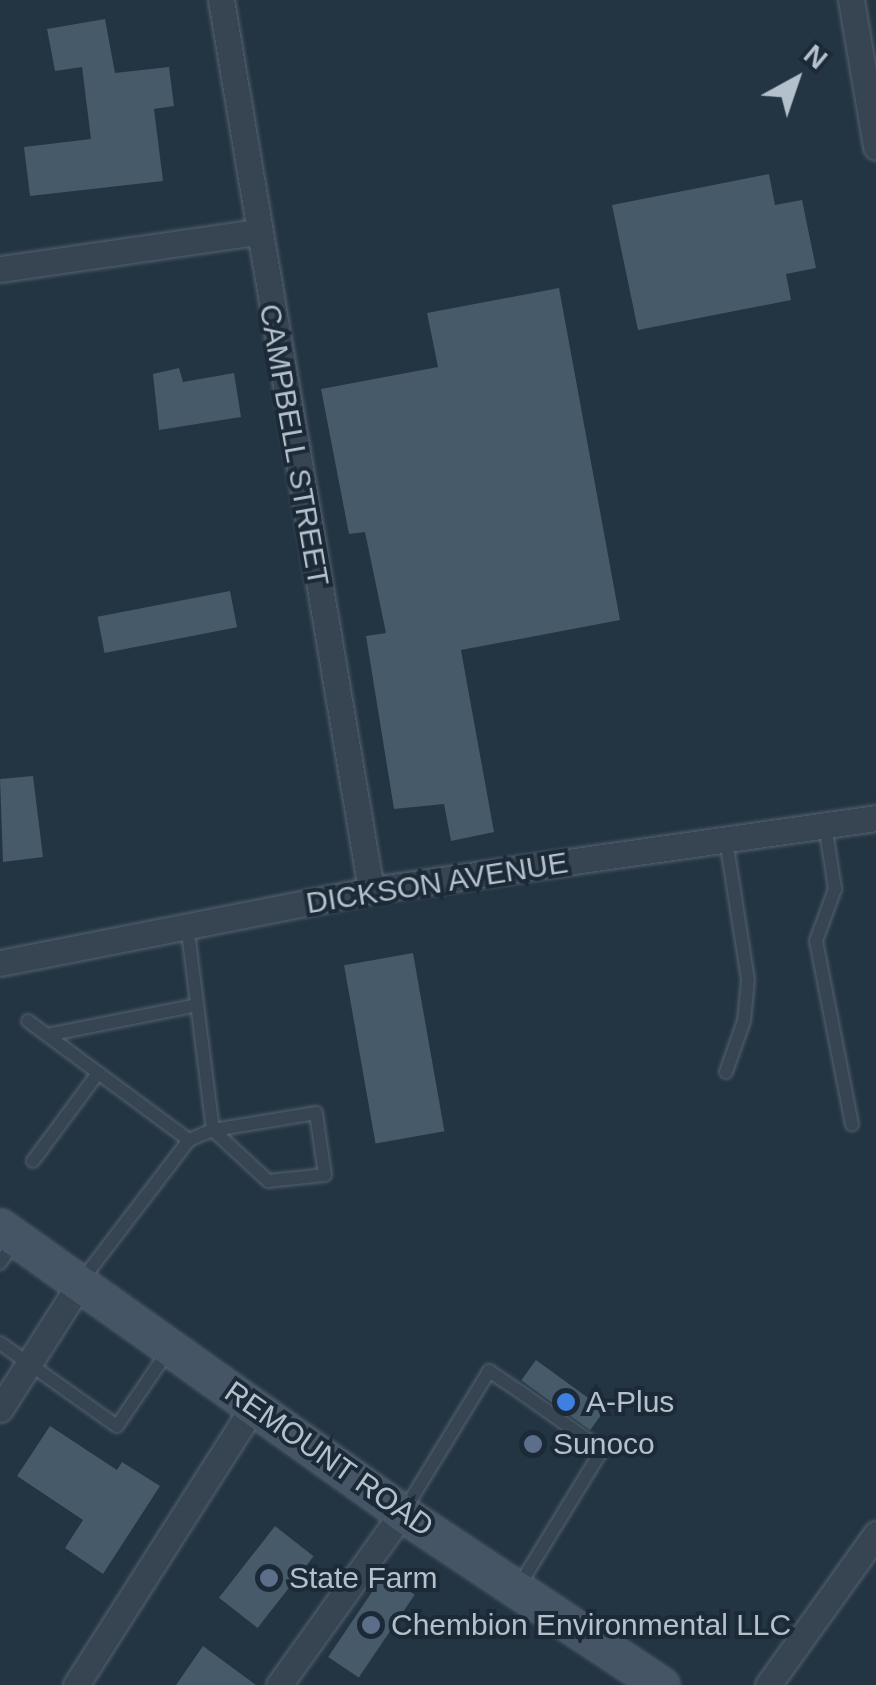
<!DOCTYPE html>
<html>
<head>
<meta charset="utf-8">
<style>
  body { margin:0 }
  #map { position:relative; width:876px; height:1685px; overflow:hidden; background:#233443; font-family:Arial,sans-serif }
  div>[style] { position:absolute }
  .building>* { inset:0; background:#465a69; transform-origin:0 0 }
  .roads { filter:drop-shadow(0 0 2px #55636f) drop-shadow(0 0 2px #55636f) }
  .lane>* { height:12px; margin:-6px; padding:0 6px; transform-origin:6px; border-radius:6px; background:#374552 }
  .street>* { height:25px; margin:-12.5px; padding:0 12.5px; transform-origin:12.5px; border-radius:12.5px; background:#374552 }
  .secondary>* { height:35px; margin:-17.5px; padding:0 17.5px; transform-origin:17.5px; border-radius:17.5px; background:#455566 }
  .dots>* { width:28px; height:28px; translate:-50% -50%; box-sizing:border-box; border:5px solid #1c2a37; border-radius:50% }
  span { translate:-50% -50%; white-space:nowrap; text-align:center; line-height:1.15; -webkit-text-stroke:8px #1c2a37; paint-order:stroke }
  .street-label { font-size:30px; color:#b4c0cc }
  .poi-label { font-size:30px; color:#b4c0cc }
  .left { translate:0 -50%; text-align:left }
  .north { position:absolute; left:746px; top:30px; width:100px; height:100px; -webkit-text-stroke:8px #1c2a37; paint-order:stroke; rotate:40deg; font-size:28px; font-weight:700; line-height:40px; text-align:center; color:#b4c0cc }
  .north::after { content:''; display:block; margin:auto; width:35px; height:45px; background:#b4c0cc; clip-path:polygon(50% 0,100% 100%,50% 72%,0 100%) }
</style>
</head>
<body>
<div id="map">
  <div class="building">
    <div style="clip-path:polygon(105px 19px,115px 73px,169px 67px,174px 106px,154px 109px,163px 181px,30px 196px,24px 147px,91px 139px,82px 67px,55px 71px,47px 29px)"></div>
    <div style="clip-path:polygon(769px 174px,775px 205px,802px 200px,816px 268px,786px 274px,791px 300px,638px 330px,612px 205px)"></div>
    <div style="clip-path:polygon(559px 288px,620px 620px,461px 650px,494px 832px,451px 841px,444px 804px,394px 809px,366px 636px,386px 633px,365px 532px,349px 534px,321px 389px,438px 367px,427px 313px)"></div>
    <div style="clip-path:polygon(179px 368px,183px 382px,234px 373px,241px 417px,159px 430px,153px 374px)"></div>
    <div style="left:230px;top:591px;width:37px;height:135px;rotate:79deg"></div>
    <div style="clip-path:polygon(33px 776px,43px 857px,3px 862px,0 779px)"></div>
    <div style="left:413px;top:953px;width:181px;height:70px;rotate:80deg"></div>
    <div style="left:536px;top:1360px;width:85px;height:25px;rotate:36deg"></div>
    <div style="clip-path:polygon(50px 1426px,117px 1470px,122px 1462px,160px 1486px,103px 1574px,65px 1548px,83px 1520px,17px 1476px)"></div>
    <div style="left:275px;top:1526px;width:49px;height:91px;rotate:38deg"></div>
    <div style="left:384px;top:1574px;width:37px;height:100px;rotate:34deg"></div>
    <div style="clip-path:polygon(203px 1646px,256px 1685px,176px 1685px)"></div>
  </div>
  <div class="roads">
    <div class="lane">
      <div style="left:825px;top:825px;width:65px;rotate:81.1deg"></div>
      <div style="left:835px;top:889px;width:55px;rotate:110.1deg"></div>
      <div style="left:816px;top:941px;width:187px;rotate:78.9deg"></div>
      <div style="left:28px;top:1021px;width:200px;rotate:36.5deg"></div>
      <div style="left:47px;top:1035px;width:153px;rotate:-11.3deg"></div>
      <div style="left:726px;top:1072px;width:54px;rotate:-70.6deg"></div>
      <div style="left:744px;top:1021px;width:41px;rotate:-84.4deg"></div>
      <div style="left:748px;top:980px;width:143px;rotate:-98.9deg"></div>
      <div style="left:33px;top:1161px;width:109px;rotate:-53.5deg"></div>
      <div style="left:0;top:1263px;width:27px;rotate:-56deg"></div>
      <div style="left:82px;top:1280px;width:176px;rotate:-52.6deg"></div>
      <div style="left:189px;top:1140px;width:26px;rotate:-23deg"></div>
      <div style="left:213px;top:1130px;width:75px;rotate:42.8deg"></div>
      <div style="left:268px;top:1181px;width:57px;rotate:-6deg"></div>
      <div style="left:325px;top:1175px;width:63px;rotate:-98.3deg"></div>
      <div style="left:316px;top:1113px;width:104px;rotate:170.6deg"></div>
      <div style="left:213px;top:1130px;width:207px;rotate:-97.2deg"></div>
      <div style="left:0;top:1343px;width:143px;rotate:35.4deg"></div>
      <div style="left:117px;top:1426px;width:94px;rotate:-55.8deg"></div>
      <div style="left:404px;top:1511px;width:164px;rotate:-58.7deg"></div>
      <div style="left:489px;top:1371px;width:36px;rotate:34deg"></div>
      <div style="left:519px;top:1391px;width:102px;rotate:35.4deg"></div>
      <div style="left:602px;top:1450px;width:163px;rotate:121.4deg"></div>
    </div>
    <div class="street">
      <div style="left:221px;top:0;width:903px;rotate:80.43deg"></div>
      <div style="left:851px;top:0;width:149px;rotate:80.3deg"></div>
      <div style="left:0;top:269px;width:260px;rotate:-8.2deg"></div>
      <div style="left:0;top:963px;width:378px;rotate:-11.1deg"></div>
      <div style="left:371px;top:890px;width:510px;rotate:-8.11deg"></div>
      <div style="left:0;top:1409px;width:151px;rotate:-57.5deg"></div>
      <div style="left:76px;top:1685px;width:331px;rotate:-57.5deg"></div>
      <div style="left:279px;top:1685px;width:211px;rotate:-54.4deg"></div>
      <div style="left:768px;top:1685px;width:186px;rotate:-54.4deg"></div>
    </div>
    <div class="secondary">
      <div style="left:0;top:1227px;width:493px;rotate:35.4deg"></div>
      <div style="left:402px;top:1513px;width:311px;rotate:33.6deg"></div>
    </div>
  </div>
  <div class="dots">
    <div style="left:566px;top:1402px;background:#3f7fe0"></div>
    <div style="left:533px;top:1444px;background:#5c6f8a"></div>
    <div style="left:269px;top:1578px;background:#5c6f8a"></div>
    <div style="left:371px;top:1625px;background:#5c6f8a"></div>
  </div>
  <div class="street-label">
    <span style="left:294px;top:445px;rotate:80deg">CAMPBELL STREET</span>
    <span style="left:437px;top:883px;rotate:-9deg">DICKSON AVENUE</span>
    <span style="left:329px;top:1459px;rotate:35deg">REMOUNT ROAD</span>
  </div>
  <div class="poi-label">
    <span class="left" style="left:586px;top:1402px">A-Plus</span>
    <span class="left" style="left:553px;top:1444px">Sunoco</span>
    <span class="left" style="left:289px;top:1578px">State Farm</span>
    <span class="left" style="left:391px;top:1625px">Chembion Environmental LLC</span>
  </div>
  <div class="north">N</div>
</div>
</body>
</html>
